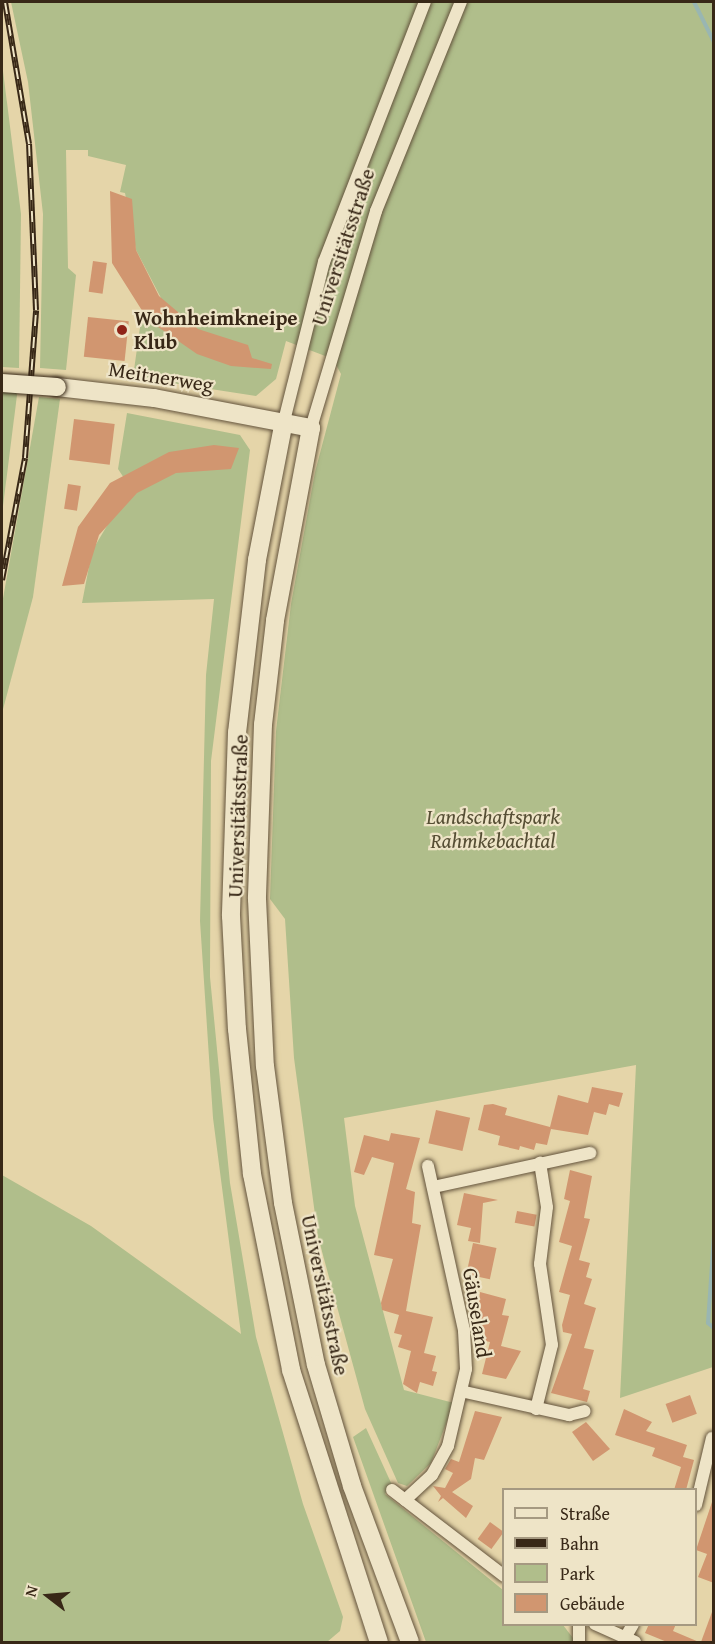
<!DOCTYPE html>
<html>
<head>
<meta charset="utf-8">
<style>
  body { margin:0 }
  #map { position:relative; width:715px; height:1644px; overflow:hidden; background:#e5d5a9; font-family:"Gentium Book Plus",serif }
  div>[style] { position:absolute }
  .green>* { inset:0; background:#b0be8b }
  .stream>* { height:4px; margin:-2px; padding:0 2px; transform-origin:2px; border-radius:2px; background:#99b6b2 }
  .building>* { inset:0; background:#d19670; transform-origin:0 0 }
  .roads { filter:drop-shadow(0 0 2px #63533c) drop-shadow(0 0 2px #63533c) }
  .street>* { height:12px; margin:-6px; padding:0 6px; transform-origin:6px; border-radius:6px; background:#eee4c7 }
  .secondary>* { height:18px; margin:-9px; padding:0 9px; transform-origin:9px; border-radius:9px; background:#eee4c7 }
  .rail>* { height:6px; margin-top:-3px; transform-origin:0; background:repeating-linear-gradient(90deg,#eee4c7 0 11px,#382817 0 22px); box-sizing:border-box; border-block:2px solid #382817 }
  .bridges { filter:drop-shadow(0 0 2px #382817) drop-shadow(0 0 2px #382817) }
  .secondary-bridge>* { height:18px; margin:-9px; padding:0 9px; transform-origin:9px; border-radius:9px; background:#eee4c7 }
  .dots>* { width:16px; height:16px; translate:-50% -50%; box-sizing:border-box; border:3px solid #eee4c7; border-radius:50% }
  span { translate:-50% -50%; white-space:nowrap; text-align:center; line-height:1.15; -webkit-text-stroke:4.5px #eee4c7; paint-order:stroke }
  .street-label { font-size:21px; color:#382817 }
  .poi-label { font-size:21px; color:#382817; font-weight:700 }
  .left { translate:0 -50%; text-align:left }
  .park-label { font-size:21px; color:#564e34; font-style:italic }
  .frame { position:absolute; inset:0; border:3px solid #382817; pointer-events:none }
  .legend { position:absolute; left:502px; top:1488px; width:195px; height:138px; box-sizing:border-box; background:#eee4c7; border:2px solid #a59981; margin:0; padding:8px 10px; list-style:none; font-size:18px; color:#382817 }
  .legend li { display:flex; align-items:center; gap:12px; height:30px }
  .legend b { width:30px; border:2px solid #a59981 }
  .north { position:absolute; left:18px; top:1566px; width:60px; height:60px; -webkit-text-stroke:4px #eee4c7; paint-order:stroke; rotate:286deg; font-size:16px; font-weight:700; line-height:24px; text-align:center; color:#382817 }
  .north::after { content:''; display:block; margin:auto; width:21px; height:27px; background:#382817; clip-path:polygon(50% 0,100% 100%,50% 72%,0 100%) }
</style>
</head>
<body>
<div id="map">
  <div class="green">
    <div style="clip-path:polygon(11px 2px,713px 2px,713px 1367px,620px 1398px,636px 1065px,344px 1118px,355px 1206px,404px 1390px,454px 1403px,431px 1463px,407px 1486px,398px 1483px,365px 1409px,318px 1237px,294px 1058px,285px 919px,270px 899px,276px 731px,291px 604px,315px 472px,341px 374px,333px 359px,286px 341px,276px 379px,256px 396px,133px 377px,142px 313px,161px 298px,136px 250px,125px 193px,120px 192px,126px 165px,88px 156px,88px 150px,66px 150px,68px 268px,76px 275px,66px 370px,40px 368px,43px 214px,28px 82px)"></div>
    <div style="clip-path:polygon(2px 63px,21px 214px,19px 368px,2px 367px)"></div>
    <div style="clip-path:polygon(2px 386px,18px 387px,2px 514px)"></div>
    <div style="clip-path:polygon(39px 397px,60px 399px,33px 597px,2px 713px,2px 604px)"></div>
    <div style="clip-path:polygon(127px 413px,240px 435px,250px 450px,211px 761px,210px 977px,230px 1183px,256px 1337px,303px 1504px,343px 1617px,340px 1631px,327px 1642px,2px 1642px,2px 1175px,91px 1226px,241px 1334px,213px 1118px,200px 921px,206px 675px,214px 599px,82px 603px,92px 551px,130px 487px,118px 469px)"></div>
    <div style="clip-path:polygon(366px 1428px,392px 1485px,385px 1494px,503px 1590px,504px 1624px,563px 1625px,576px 1642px,426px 1642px,353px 1437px)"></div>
  </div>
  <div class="stream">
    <div style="left:694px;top:2px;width:45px;rotate:63.4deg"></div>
    <div style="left:714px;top:1235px;width:88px;rotate:93.9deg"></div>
    <div style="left:708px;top:1323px;width:8px;rotate:40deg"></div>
  </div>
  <div class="building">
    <div style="clip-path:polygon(110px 191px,132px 199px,136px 250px,159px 296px,198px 329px,248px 345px,252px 358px,272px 364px,271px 369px,231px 366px,197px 354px,148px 320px,112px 263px)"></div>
    <div style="left:93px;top:261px;width:14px;height:31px;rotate:8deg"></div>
    <div style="left:88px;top:317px;width:41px;height:40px;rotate:6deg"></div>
    <div style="left:74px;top:419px;width:41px;height:41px;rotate:7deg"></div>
    <div style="clip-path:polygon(214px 445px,239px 448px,231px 469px,176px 473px,137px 493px,99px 535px,84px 584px,62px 586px,78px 527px,110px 483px,169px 452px)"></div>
    <div style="left:68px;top:484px;width:13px;height:25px;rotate:9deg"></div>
    <div style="clip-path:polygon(592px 1087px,623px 1093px,619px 1107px,609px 1104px,606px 1115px,594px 1112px,588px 1135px,551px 1129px,547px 1145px,536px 1143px,534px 1150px,520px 1146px,519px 1150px,498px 1145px,500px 1136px,478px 1130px,484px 1105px,493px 1104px,507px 1108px,505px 1115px,550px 1127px,558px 1095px,588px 1103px)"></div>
    <div style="left:436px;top:1110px;width:35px;height:34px;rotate:13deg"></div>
    <div style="clip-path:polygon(391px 1133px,420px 1138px,406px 1189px,415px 1192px,412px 1223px,421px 1225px,406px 1311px,433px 1317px,424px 1353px,436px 1356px,432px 1371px,437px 1372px,433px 1386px,420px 1382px,417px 1393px,403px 1384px,411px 1351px,398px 1347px,402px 1335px,394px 1333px,399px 1315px,382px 1310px,381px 1303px,393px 1259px,374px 1255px,394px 1163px,372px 1157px,364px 1175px,354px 1172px,364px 1135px,389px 1141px)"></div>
    <div style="clip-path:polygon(570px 1170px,592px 1176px,584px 1218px,590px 1219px,579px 1260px,590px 1263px,586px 1277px,592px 1279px,584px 1304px,596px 1308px,584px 1348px,594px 1350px,583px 1389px,590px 1391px,587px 1402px,551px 1393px,572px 1334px,563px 1332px,562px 1325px,570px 1295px,559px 1292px,572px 1246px,559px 1242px,570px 1201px,564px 1199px)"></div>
    <div style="clip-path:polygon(464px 1193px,498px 1200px,483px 1203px,480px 1243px,468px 1241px,471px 1228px,457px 1225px)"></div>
    <div style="left:517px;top:1211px;width:20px;height:12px;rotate:11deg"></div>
    <div style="left:473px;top:1243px;width:24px;height:32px;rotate:12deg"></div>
    <div style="clip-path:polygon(480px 1292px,506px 1299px,502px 1315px,509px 1316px,501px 1346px,521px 1351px,506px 1379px,482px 1374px,490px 1342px,481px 1340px,482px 1326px,477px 1325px)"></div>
    <div style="left:690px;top:1395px;width:20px;height:26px;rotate:70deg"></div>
    <div style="clip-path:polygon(624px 1409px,652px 1422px,646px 1431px,687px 1445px,683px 1457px,694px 1460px,686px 1490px,674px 1490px,681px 1467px,652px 1456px,655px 1448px,615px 1435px)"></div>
    <div style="clip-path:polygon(475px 1411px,502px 1417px,484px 1460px,475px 1458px,471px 1479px,452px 1492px,473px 1506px,466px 1518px,443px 1498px,438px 1502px,441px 1496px,433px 1486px,445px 1488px,453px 1473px,445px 1469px,451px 1459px,459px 1462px)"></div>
    <div style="clip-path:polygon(586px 1422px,610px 1449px,593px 1461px,572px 1432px)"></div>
    <div style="clip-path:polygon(712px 1502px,714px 1502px,714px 1583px,698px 1577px,707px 1554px,696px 1550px)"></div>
    <div style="left:490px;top:1522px;width:17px;height:21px;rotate:36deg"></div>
    <div style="clip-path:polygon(712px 1612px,714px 1642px,701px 1642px)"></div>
    <div style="clip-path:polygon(649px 1624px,676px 1624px,673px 1631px,699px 1642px,667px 1642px,645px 1633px)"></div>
  </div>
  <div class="roads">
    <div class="street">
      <div style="left:284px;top:421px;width:164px;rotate:-75.9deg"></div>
      <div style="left:324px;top:262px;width:279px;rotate:-68.8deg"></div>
      <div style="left:311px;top:428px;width:227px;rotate:-73.3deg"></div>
      <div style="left:376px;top:211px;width:226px;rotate:-67.9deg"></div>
      <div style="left:433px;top:1187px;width:161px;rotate:-12.2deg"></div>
      <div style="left:465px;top:1392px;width:107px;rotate:12.5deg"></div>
      <div style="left:569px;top:1415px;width:16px;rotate:-14deg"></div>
      <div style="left:536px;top:1409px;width:66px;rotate:-76deg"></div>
      <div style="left:552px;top:1345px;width:82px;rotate:-98.4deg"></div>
      <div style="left:540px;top:1264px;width:57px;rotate:-83deg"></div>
      <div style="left:547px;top:1207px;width:45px;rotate:-99deg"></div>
      <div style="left:392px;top:1490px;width:141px;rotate:37.5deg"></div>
      <div style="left:405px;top:1500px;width:37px;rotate:-43deg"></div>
      <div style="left:432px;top:1475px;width:33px;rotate:-61deg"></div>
      <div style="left:448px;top:1446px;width:79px;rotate:-76.8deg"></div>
      <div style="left:466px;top:1369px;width:39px;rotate:-93deg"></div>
      <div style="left:464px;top:1330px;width:168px;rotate:-102.4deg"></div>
      <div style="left:696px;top:1505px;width:69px;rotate:-76.6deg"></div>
      <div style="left:579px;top:1624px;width:18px;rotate:90deg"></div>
      <div style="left:595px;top:1624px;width:44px;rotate:24.2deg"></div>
      <div style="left:625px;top:1638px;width:16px;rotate:-60deg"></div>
    </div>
    <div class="secondary">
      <div style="left:57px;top:387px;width:98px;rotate:6.5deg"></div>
      <div style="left:154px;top:398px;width:160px;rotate:10.8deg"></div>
      <div style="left:311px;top:428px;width:196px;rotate:100.6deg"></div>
      <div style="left:275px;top:621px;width:104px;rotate:96.6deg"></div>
      <div style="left:263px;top:724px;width:175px;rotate:92deg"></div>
      <div style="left:257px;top:899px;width:167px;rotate:87.3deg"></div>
      <div style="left:265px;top:1066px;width:138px;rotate:82.5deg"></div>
      <div style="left:283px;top:1203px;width:165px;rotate:78.5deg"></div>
      <div style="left:316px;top:1365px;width:126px;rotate:73.4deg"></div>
      <div style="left:352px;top:1486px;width:166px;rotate:69.6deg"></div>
      <div style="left:284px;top:421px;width:142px;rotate:101deg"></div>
      <div style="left:257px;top:560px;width:173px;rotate:96.6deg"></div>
      <div style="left:237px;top:732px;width:184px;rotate:91.9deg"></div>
      <div style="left:231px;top:916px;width:113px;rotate:87deg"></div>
      <div style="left:237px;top:1029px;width:146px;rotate:84.1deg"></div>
      <div style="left:252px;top:1174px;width:200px;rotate:78.7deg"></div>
      <div style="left:291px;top:1370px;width:286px;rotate:72.1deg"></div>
    </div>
  </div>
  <div class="rail">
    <div style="left:2px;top:580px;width:124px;rotate:-79.3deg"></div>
    <div style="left:25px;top:458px;width:148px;rotate:-85.7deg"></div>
    <div style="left:36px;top:310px;width:166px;rotate:-92.4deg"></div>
    <div style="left:29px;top:144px;width:144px;rotate:-99.6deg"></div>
  </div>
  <div class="bridges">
    <div class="secondary-bridge">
      <div style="left:2px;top:383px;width:55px;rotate:4.2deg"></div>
    </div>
  </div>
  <div class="dots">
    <div style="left:122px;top:330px;background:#8f2418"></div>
  </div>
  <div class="street-label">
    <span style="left:343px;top:247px;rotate:-72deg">Universitätsstraße</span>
    <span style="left:161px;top:377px;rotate:9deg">Meitnerweg</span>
    <span style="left:238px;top:816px;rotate:-88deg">Universitätsstraße</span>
    <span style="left:325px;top:1295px;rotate:78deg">Universitätsstraße</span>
    <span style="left:477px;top:1313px;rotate:81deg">Gäuseland</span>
  </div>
  <div class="poi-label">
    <span class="left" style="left:134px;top:330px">Wohnheimkneipe<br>Klub</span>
  </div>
  <div class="park-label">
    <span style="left:493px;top:829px">Landschaftspark<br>Rahmkebachtal</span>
  </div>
  <div class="frame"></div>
  <ul class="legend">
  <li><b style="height:8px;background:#eee4c7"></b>Straße</li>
  <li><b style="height:8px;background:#382817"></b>Bahn</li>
  <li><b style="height:16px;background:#b0be8b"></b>Park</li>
  <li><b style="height:16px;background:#d19670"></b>Gebäude</li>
  </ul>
  <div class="north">N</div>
</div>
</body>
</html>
